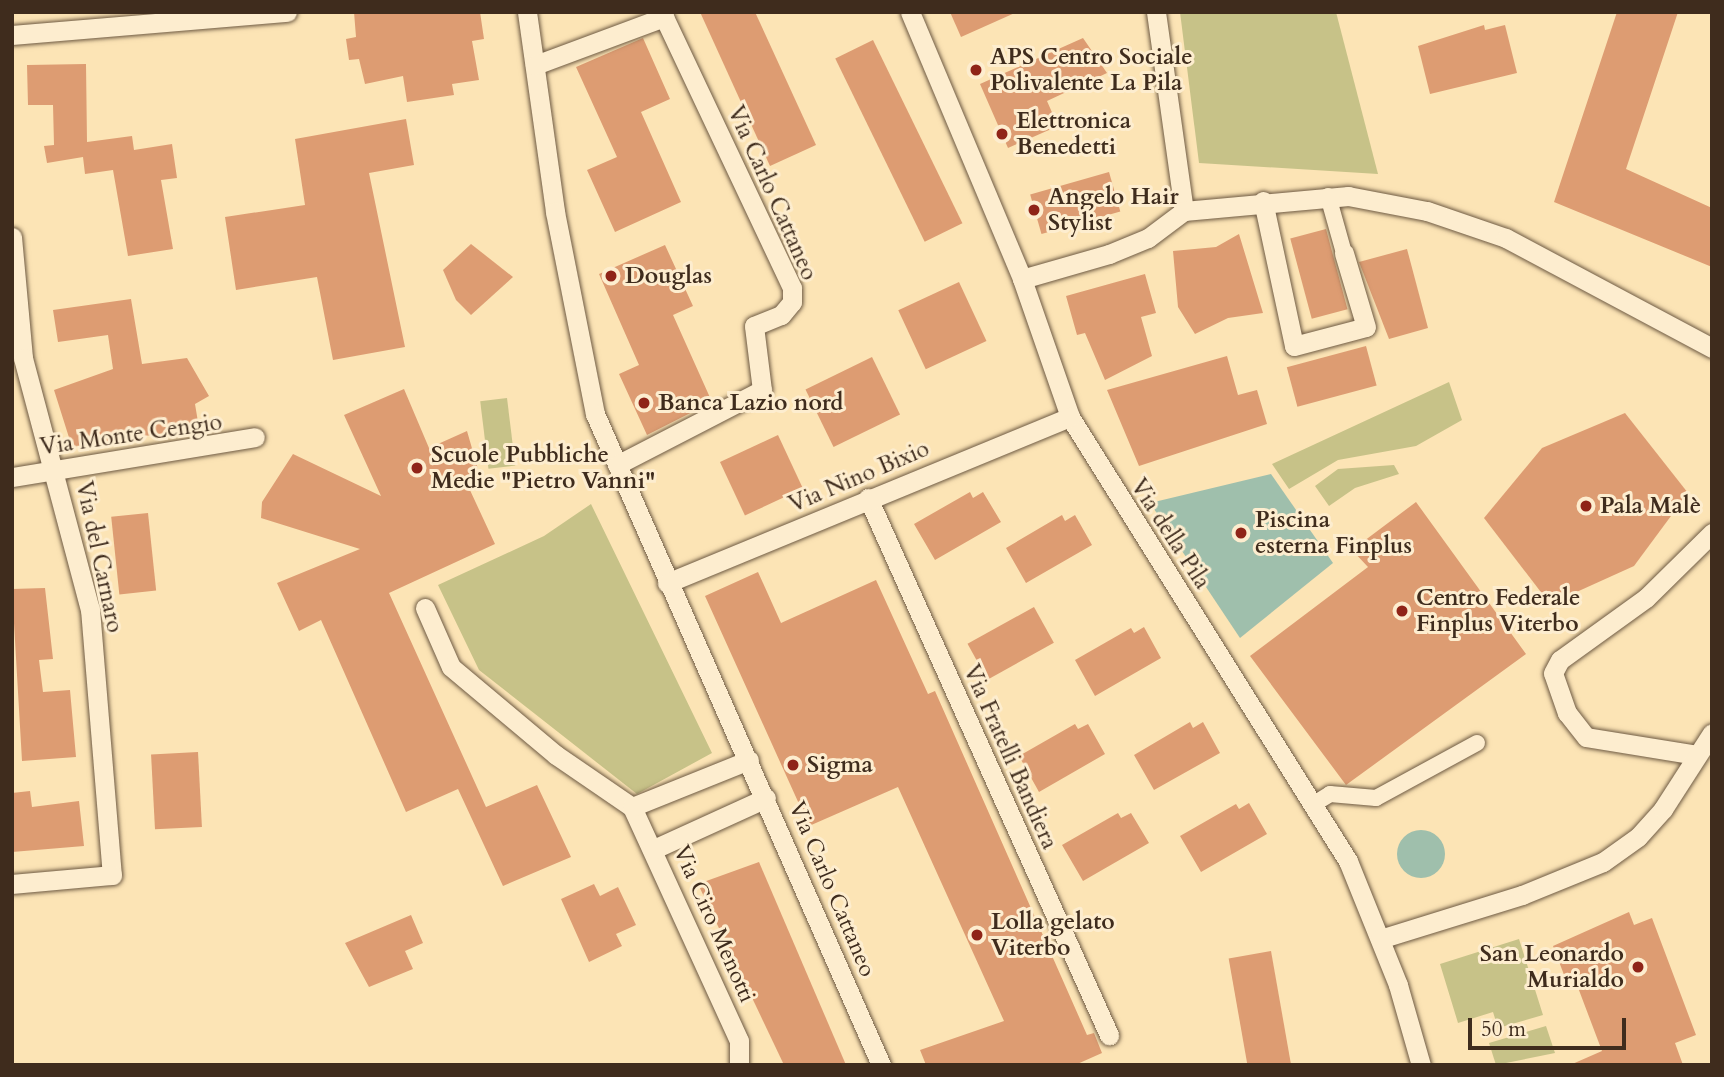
<!DOCTYPE html>
<html>
<head>
<meta charset="utf-8">
<style>
  body { margin:0 }
  #map { position:relative; width:1724px; height:1077px; overflow:hidden; background:#fce4b5; font-family:Cardo,serif }
  div>[style] { position:absolute }
  .green>* { inset:0; background:#c7c288; transform-origin:0 0 }
  .water>* { inset:0; background:#9fbfac }
  .round { border-radius:50% }
  .building>* { inset:0; background:#dd9c72; transform-origin:0 0 }
  .roads { filter:drop-shadow(0 0 2px #6e5a43) drop-shadow(0 0 2px #6e5a43) }
  .pedestrian>* { height:16px; margin:-8px; padding:0 8px; transform-origin:8px; border-radius:8px; background:#fdedcf }
  .minor>* { height:19px; margin:-9.5px; padding:0 9.5px; transform-origin:9.5px; border-radius:9.5px; background:#fdedcf }
  .dots>* { width:19px; height:19px; translate:-50% -50%; box-sizing:border-box; border:4px solid #fdedcf; border-radius:50% }
  span { translate:-50% -50%; white-space:nowrap; text-align:center; line-height:1.15; -webkit-text-stroke:6px #fdedcf; paint-order:stroke }
  .poi-label { font-size:23px; color:#3f2c1d; font-weight:700 }
  .left { translate:0 -50%; text-align:left }
  .right { translate:-100% -50%; text-align:right }
  .street-label { font-size:23px; color:#3f2c1d }
  .frame { position:absolute; inset:0; border:14px solid #3f2c1d; pointer-events:none }
  .scale { position:absolute; left:1468px; top:1018px; width:158px; height:32px; box-sizing:border-box; border:4px solid #3f2c1d; border-top:0; padding-left:9px; font-size:21px; line-height:24px; white-space:nowrap; color:#3f2c1d; -webkit-text-stroke:5px #fdedcf; paint-order:stroke }
</style>
</head>
<body>
<div id="map">
  <div class="green">
    <div style="clip-path:polygon(1180px 12px,1336px 12px,1378px 174px,1199px 163px)"></div>
    <div style="clip-path:polygon(1449px 382px,1462px 420px,1416px 446px,1338px 460px,1289px 489px,1272px 464px)"></div>
    <div style="left:507px;top:398px;width:68px;height:27px;rotate:83deg"></div>
    <div style="clip-path:polygon(1394px 465px,1399px 474px,1355px 488px,1329px 506px,1315px 486px,1338px 469px)"></div>
    <div style="clip-path:polygon(591px 504px,712px 753px,637px 794px,479px 670px,438px 585px,544px 536px)"></div>
    <div style="clip-path:polygon(1519px 939px,1543px 1015px,1498px 1028px,1493px 1012px,1458px 1023px,1440px 964px)"></div>
    <div style="clip-path:polygon(1546px 1026px,1555px 1053px,1496px 1065px,1489px 1043px)"></div>
  </div>
  <div class="water">
    <div style="clip-path:polygon(1271px 474px,1333px 563px,1240px 638px,1150px 503px)"></div>
    <div class="round" style="left:1397px;top:830px;width:48px;height:48px"></div>
  </div>
  <div class="building">
    <div style="clip-path:polygon(354px 12px,480px 12px,484px 39px,472px 41px,479px 80px,452px 84px,454px 95px,407px 102px,403px 76px,365px 84px,359px 59px,349px 60px,346px 39px,356px 37px)"></div>
    <div style="clip-path:polygon(700px 12px,755px 12px,816px 145px,770px 166px)"></div>
    <div style="clip-path:polygon(950px 12px,1017px 12px,961px 37px)"></div>
    <div style="clip-path:polygon(1617px 12px,1678px 12px,1626px 169px,1712px 208px,1712px 267px,1554px 202px)"></div>
    <div style="clip-path:polygon(1484px 25px,1485px 30px,1505px 25px,1517px 73px,1430px 94px,1418px 46px)"></div>
    <div style="clip-path:polygon(643px 38px,670px 99px,641px 112px,681px 202px,615px 232px,587px 170px,617px 157px,576px 67px)"></div>
    <div style="clip-path:polygon(1083px 38px,1107px 73px,1047px 101px,1058px 126px,1008px 148px,980px 84px)"></div>
    <div style="left:873px;top:40px;width:204px;height:42px;rotate:64deg"></div>
    <div style="clip-path:polygon(86px 64px,87px 142px,132px 136px,134px 150px,172px 144px,177px 178px,161px 180px,173px 249px,128px 256px,113px 170px,85px 174px,83px 157px,47px 163px,44px 146px,54px 145px,53px 105px,28px 105px,27px 65px)"></div>
    <div style="clip-path:polygon(406px 119px,414px 165px,369px 173px,405px 347px,333px 360px,317px 277px,236px 290px,225px 217px,305px 205px,295px 139px)"></div>
    <div style="left:1109px;top:172px;width:41px;height:82px;rotate:74deg"></div>
    <div style="left:1326px;top:229px;width:83px;height:37px;rotate:75deg"></div>
    <div style="clip-path:polygon(1239px 234px,1263px 313px,1228px 318px,1195px 334px,1178px 307px,1173px 251px,1216px 247px)"></div>
    <div style="clip-path:polygon(471px 244px,513px 277px,471px 315px,456px 300px,443px 270px)"></div>
    <div style="clip-path:polygon(665px 245px,693px 306px,673px 315px,712px 402px,647px 435px,619px 374px,639px 365px,599px 274px)"></div>
    <div style="clip-path:polygon(1407px 249px,1428px 328px,1389px 339px,1359px 262px)"></div>
    <div style="clip-path:polygon(1145px 274px,1156px 313px,1141px 317px,1152px 356px,1105px 380px,1085px 333px,1077px 335px,1066px 296px)"></div>
    <div style="left:959px;top:282px;width:65px;height:67px;rotate:65deg"></div>
    <div style="clip-path:polygon(131px 299px,142px 364px,187px 358px,209px 396px,195px 404px,199px 428px,72px 447px,54px 390px,113px 369px,108px 335px,58px 342px,53px 310px)"></div>
    <div style="left:1366px;top:346px;width:41px;height:82px;rotate:75deg"></div>
    <div style="clip-path:polygon(1227px 356px,1238px 395px,1257px 390px,1267px 424px,1139px 466px,1107px 390px)"></div>
    <div style="left:872px;top:357px;width:64px;height:74px;rotate:64deg"></div>
    <div style="clip-path:polygon(404px 389px,429px 448px,467px 431px,482px 483px,469px 488px,495px 544px,389px 593px,486px 807px,537px 785px,571px 857px,503px 886px,458px 789px,406px 812px,321px 620px,299px 631px,277px 583px,360px 549px,261px 518px,262px 502px,293px 454px,381px 496px,344px 415px)"></div>
    <div style="clip-path:polygon(1625px 413px,1688px 493px,1634px 566px,1550px 604px,1484px 518px,1542px 448px)"></div>
    <div style="left:778px;top:435px;width:59px;height:64px;rotate:65deg"></div>
    <div style="clip-path:polygon(970px 492px,973px 498px,983px 492px,1001px 522px,935px 560px,914px 524px)"></div>
    <div style="clip-path:polygon(1416px 502px,1526px 654px,1346px 785px,1250px 656px,1368px 567px,1352px 550px)"></div>
    <div style="left:148px;top:513px;width:78px;height:37px;rotate:84deg"></div>
    <div style="clip-path:polygon(1062px 515px,1065px 521px,1075px 515px,1092px 545px,1026px 583px,1006px 548px)"></div>
    <div style="clip-path:polygon(758px 572px,781px 623px,876px 580px,928px 694px,935px 691px,1087px 1035px,1094px 1033px,1102px 1053px,1075px 1065px,926px 1065px,920px 1050px,1004px 1021px,898px 787px,809px 826px,705px 596px)"></div>
    <div style="clip-path:polygon(45px 588px,53px 659px,39px 660px,43px 692px,70px 690px,76px 757px,22px 761px,12px 589px)"></div>
    <div style="left:1034px;top:607px;width:41px;height:76px;rotate:61deg"></div>
    <div style="clip-path:polygon(1144px 627px,1161px 658px,1095px 696px,1075px 660px,1131px 628px,1134px 633px)"></div>
    <div style="clip-path:polygon(1190px 722px,1193px 728px,1203px 722px,1220px 753px,1154px 790px,1134px 755px)"></div>
    <div style="clip-path:polygon(1075px 724px,1078px 729px,1088px 724px,1105px 754px,1039px 792px,1019px 756px)"></div>
    <div style="left:198px;top:752px;width:75px;height:47px;rotate:87deg"></div>
    <div style="clip-path:polygon(30px 791px,32px 807px,79px 801px,84px 846px,12px 852px,12px 793px)"></div>
    <div style="clip-path:polygon(1249px 803px,1267px 834px,1201px 872px,1180px 836px,1236px 804px,1239px 809px)"></div>
    <div style="clip-path:polygon(1118px 813px,1121px 818px,1131px 813px,1149px 843px,1083px 881px,1062px 845px)"></div>
    <div style="clip-path:polygon(759px 862px,846px 1065px,784px 1065px,698px 884px)"></div>
    <div style="clip-path:polygon(594px 884px,600px 896px,618px 887px,636px 925px,616px 934px,622px 946px,589px 962px,561px 899px)"></div>
    <div style="clip-path:polygon(1629px 912px,1634px 925px,1652px 918px,1696px 1035px,1675px 1043px,1683px 1065px,1570px 1065px,1602px 1051px,1574px 977px,1566px 980px,1553px 946px)"></div>
    <div style="clip-path:polygon(411px 915px,423px 943px,405px 951px,413px 969px,369px 987px,345px 943px)"></div>
    <div style="left:1271px;top:951px;width:116px;height:43px;rotate:80deg"></div>
  </div>
  <div class="roads">
    <div class="pedestrian">
      <div style="left:1328px;top:196px;width:59px;rotate:74.3deg"></div>
      <div style="left:1314px;top:804px;width:19px;rotate:-32deg"></div>
      <div style="left:1330px;top:794px;width:46px;rotate:5deg"></div>
      <div style="left:1376px;top:798px;width:115px;rotate:-28.6deg"></div>
    </div>
    <div class="minor">
      <div style="left:527px;top:12px;width:202px;rotate:82deg"></div>
      <div style="left:555px;top:212px;width:206px;rotate:78.8deg"></div>
      <div style="left:595px;top:414px;width:711px;rotate:66.28deg"></div>
      <div style="left:910px;top:12px;width:290px;rotate:67.2deg"></div>
      <div style="left:1022px;top:279px;width:146px;rotate:70.8deg"></div>
      <div style="left:1070px;top:417px;width:524px;rotate:57.95deg"></div>
      <div style="left:1348px;top:861px;width:134px;rotate:68deg"></div>
      <div style="left:1398px;top:985px;width:83px;rotate:74deg"></div>
      <div style="left:1156px;top:12px;width:201px;rotate:82deg"></div>
      <div style="left:12px;top:35px;width:276px;rotate:-4.8deg"></div>
      <div style="left:535px;top:65px;width:138px;rotate:-20.4deg"></div>
      <div style="left:664px;top:17px;width:300px;rotate:64.7deg"></div>
      <div style="left:792px;top:288px;width:14px;rotate:90deg"></div>
      <div style="left:792px;top:302px;width:17px;rotate:130deg"></div>
      <div style="left:781px;top:315px;width:29px;rotate:158deg"></div>
      <div style="left:754px;top:326px;width:64px;rotate:82.9deg"></div>
      <div style="left:762px;top:390px;width:163px;rotate:152.7deg"></div>
      <div style="left:1263px;top:201px;width:148px;rotate:77.9deg"></div>
      <div style="left:1294px;top:346px;width:74px;rotate:-14.8deg"></div>
      <div style="left:1366px;top:327px;width:77px;rotate:-106.6deg"></div>
      <div style="left:12px;top:237px;width:121px;rotate:84.8deg"></div>
      <div style="left:23px;top:358px;width:260px;rotate:75.1deg"></div>
      <div style="left:90px;top:609px;width:267px;rotate:85.3deg"></div>
      <div style="left:112px;top:875px;width:100px;rotate:174.9deg"></div>
      <div style="left:1022px;top:279px;width:91px;rotate:-16deg"></div>
      <div style="left:1109px;top:254px;width:42px;rotate:-22.3deg"></div>
      <div style="left:1148px;top:238px;width:45px;rotate:-36.9deg"></div>
      <div style="left:1184px;top:211px;width:165px;rotate:-5.2deg"></div>
      <div style="left:1348px;top:196px;width:80px;rotate:10.8deg"></div>
      <div style="left:1427px;top:211px;width:83px;rotate:18.9deg"></div>
      <div style="left:1506px;top:238px;width:234px;rotate:28.1deg"></div>
      <div style="left:12px;top:477px;width:246px;rotate:-9.3deg"></div>
      <div style="left:868px;top:498px;width:589px;rotate:65.83deg"></div>
      <div style="left:667px;top:583px;width:436px;rotate:-22.4deg"></div>
      <div style="left:425px;top:608px;width:64px;rotate:66.2deg"></div>
      <div style="left:451px;top:667px;width:137px;rotate:40deg"></div>
      <div style="left:556px;top:755px;width:92px;rotate:34.4deg"></div>
      <div style="left:632px;top:807px;width:257px;rotate:65.4deg"></div>
      <div style="left:739px;top:1041px;width:24px;rotate:90deg"></div>
      <div style="left:1697px;top:755px;width:112px;rotate:-170.8deg"></div>
      <div style="left:1586px;top:737px;width:31px;rotate:-128deg"></div>
      <div style="left:1567px;top:713px;width:42px;rotate:-109.3deg"></div>
      <div style="left:1553px;top:673px;width:15px;rotate:-62deg"></div>
      <div style="left:1560px;top:660px;width:106px;rotate:-35.8deg"></div>
      <div style="left:1646px;top:598px;width:93px;rotate:-44.6deg"></div>
      <div style="left:632px;top:807px;width:126px;rotate:-21.9deg"></div>
      <div style="left:654px;top:849px;width:123px;rotate:-24.5deg"></div>
      <div style="left:1380px;top:939px;width:149px;rotate:-17.2deg"></div>
      <div style="left:1522px;top:895px;width:87px;rotate:-22.2deg"></div>
      <div style="left:1603px;top:862px;width:43px;rotate:-35.5deg"></div>
      <div style="left:1638px;top:837px;width:38px;rotate:-48deg"></div>
      <div style="left:1663px;top:809px;width:90px;rotate:-57.2deg"></div>
    </div>
  </div>
  <div class="dots">
    <div style="left:976px;top:70px;background:#8f2418"></div>
    <div style="left:1002px;top:134px;background:#8f2418"></div>
    <div style="left:1034px;top:210px;background:#8f2418"></div>
    <div style="left:611px;top:276px;background:#8f2418"></div>
    <div style="left:644px;top:403px;background:#8f2418"></div>
    <div style="left:417px;top:468px;background:#8f2418"></div>
    <div style="left:1586px;top:506px;background:#8f2418"></div>
    <div style="left:1241px;top:533px;background:#8f2418"></div>
    <div style="left:1402px;top:611px;background:#8f2418"></div>
    <div style="left:793px;top:765px;background:#8f2418"></div>
    <div style="left:977px;top:935px;background:#8f2418"></div>
    <div style="left:1638px;top:967px;background:#8f2418"></div>
  </div>
  <div class="poi-label">
    <span class="left" style="left:990px;top:70px">APS Centro Sociale<br>Polivalente La Pila</span>
    <span class="left" style="left:1016px;top:134px">Elettronica<br>Benedetti</span>
    <span class="left" style="left:1048px;top:210px">Angelo Hair<br>Stylist</span>
    <span class="left" style="left:625px;top:276px">Douglas</span>
    <span class="left" style="left:658px;top:403px">Banca Lazio nord</span>
    <span class="left" style="left:431px;top:468px">Scuole Pubbliche<br>Medie "Pietro Vanni"</span>
    <span class="left" style="left:1600px;top:506px">Pala Malè</span>
    <span class="left" style="left:1255px;top:533px">Piscina<br>esterna Finplus</span>
    <span class="left" style="left:1416px;top:611px">Centro Federale<br>Finplus Viterbo</span>
    <span class="left" style="left:807px;top:765px">Sigma</span>
    <span class="left" style="left:991px;top:935px">Lolla gelato<br>Viterbo</span>
    <span class="right" style="left:1624px;top:967px">San Leonardo<br>Murialdo</span>
  </div>
  <div class="street-label">
    <span style="left:772px;top:193px;rotate:66deg">Via Carlo Cattaneo</span>
    <span style="left:131px;top:435px;rotate:-8deg">Via Monte Cengio</span>
    <span style="left:859px;top:477px;rotate:-23deg">Via Nino Bixio</span>
    <span style="left:1170px;top:534px;rotate:57deg">Via della Pila</span>
    <span style="left:99px;top:557px;rotate:78deg">Via del Carnaro</span>
    <span style="left:1010px;top:757px;rotate:66deg">Via Fratelli Bandiera</span>
    <span style="left:832px;top:889px;rotate:67deg">Via Carlo Cattaneo</span>
    <span style="left:714px;top:924px;rotate:66deg">Via Ciro Menotti</span>
  </div>
  <div class="frame"></div>
  <div class="scale">50 m</div>
</div>
</body>
</html>
